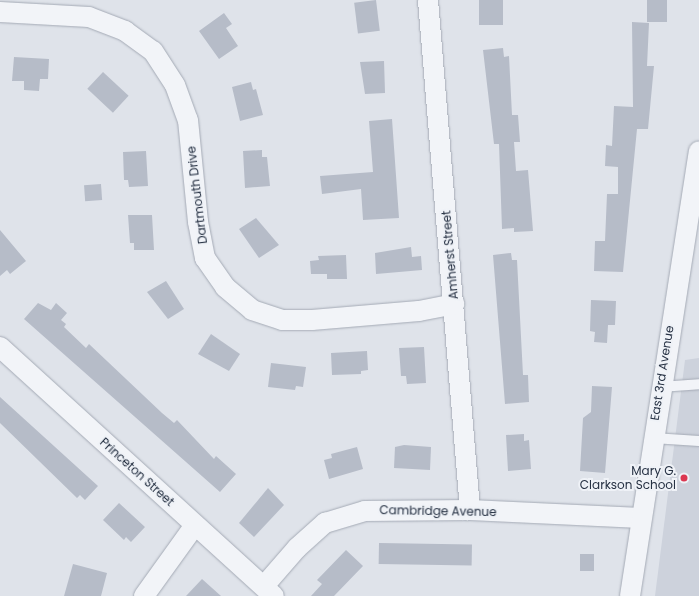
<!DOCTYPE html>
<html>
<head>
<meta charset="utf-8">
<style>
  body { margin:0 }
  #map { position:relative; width:699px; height:596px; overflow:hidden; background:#dfe3ea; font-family:Poppins,sans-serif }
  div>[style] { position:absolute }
  .built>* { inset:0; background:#cdd2dc }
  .building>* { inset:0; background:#b6bcc8; transform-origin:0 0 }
  .roads { filter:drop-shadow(0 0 1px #a4aab5) drop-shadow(0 0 1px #a4aab5) }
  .lane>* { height:10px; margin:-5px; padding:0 5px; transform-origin:5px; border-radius:5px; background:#f2f4f8 }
  .street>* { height:20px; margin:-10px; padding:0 10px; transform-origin:10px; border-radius:10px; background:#f2f4f8 }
  .dots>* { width:11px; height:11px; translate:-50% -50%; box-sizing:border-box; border:2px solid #eff2f7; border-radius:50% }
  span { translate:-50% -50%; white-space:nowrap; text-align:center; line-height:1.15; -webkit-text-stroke:4px #eff2f7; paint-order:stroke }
  .street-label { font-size:12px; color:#263143 }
  .poi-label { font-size:12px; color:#263143 }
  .right { translate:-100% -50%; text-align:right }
</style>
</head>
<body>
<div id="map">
  <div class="built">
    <div style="clip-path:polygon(699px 358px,699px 596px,655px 596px,685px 360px)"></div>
  </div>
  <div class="building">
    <div style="left:376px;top:0;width:31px;height:22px;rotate:83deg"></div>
    <div style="left:479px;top:0;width:24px;height:25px"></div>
    <div style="left:647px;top:0;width:20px;height:22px"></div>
    <div style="clip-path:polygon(224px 13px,232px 24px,226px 28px,238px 46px,219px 59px,199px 31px)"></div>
    <div style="clip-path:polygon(632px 22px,649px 23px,647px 66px,654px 66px,648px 129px,637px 129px,623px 272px,594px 271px,595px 241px,605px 241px,607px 194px,618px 194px,618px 167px,605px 166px,606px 145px,612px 146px,614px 106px,633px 107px)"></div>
    <div style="clip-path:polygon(503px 48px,504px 57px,509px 56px,512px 115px,518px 115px,520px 142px,514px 142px,516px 171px,528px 170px,533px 231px,514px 232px,514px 228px,502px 229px,499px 144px,494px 144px,483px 50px)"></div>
    <div style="clip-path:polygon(14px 57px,49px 59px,48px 79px,40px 79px,39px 91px,24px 90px,24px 81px,12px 81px)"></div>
    <div style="clip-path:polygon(384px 61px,385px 93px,365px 94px,360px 62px)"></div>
    <div style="left:103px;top:72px;width:35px;height:23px;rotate:43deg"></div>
    <div style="clip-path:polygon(251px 82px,253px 90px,256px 89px,263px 115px,240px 121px,232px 87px)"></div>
    <div style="clip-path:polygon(392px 119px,399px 218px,363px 220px,361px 189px,322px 194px,320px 176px,373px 172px,369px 121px)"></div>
    <div style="clip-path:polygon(262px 150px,262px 157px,267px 157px,270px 186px,245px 188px,243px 151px)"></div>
    <div style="clip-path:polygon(146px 151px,148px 186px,129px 187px,128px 180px,124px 180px,123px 152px)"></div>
    <div style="left:101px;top:184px;width:16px;height:17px;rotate:86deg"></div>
    <div style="clip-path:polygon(128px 215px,152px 215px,154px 250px,134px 250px,134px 243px,130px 243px)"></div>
    <div style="clip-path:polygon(256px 218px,279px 245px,259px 258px,239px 229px)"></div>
    <div style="clip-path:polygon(0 230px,26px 261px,10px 274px,7px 270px,0 276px)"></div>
    <div style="clip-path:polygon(411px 247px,412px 257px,421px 256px,422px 270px,376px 274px,375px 253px)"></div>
    <div style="clip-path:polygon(511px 253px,512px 260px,517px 260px,523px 375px,528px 375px,529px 402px,505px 404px,493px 255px)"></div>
    <div style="clip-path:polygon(346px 255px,347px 279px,327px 279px,327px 274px,311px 274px,310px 261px,319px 260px,318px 256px)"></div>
    <div style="clip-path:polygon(166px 281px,184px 309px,168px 319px,147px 292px)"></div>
    <div style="clip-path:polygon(591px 300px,616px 301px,615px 325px,608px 325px,607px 343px,594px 342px,595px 332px,590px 331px)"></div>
    <div style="clip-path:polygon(38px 303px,51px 310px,56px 303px,67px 313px,61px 320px,66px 324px,64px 327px,86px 348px,89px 344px,162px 413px,174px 423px,177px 420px,214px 459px,216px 456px,236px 474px,220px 492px,24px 319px)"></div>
    <div style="clip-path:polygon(211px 334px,240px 354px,229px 371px,198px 354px)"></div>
    <div style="clip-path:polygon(424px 347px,426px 383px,407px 384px,406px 376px,401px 376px,399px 348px)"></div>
    <div style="clip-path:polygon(367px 351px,368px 370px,361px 371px,361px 374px,332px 375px,331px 353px)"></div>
    <div style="clip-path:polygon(271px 363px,306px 367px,303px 387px,296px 386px,295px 390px,268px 387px)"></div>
    <div style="clip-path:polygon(592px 386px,612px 387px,605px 473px,580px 471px,583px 418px,591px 412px)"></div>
    <div style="clip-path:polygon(0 397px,98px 486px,85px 500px,80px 495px,77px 498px,0 423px)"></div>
    <div style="clip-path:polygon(524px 434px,524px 441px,529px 440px,531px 469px,508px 471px,506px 435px)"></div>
    <div style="clip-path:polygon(404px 445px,431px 447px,430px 470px,394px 468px,395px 447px)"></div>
    <div style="clip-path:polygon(357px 447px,363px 469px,329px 479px,324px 460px,332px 458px,331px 454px)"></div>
    <div style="clip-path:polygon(268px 488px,284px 505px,254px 537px,239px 523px)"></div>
    <div style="clip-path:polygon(119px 503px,145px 527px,131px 542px,126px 537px,124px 540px,103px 520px)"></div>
    <div style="left:379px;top:543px;width:93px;height:21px;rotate:1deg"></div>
    <div style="clip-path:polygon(346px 550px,363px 566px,334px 596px,311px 596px,322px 584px,317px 580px)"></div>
    <div style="left:580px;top:554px;width:14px;height:17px"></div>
    <div style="clip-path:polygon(73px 564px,107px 573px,101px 596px,64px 596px)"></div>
    <div style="clip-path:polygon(202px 579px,221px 596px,186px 596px)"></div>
  </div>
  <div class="roads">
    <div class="lane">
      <div style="left:660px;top:387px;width:39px;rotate:-4deg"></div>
      <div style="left:653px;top:438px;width:46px;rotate:3.7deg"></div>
    </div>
    <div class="street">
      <div style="left:428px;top:0;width:512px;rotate:85.29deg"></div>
      <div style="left:0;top:12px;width:89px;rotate:3.2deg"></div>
      <div style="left:89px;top:17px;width:39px;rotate:21deg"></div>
      <div style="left:125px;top:31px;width:34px;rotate:36deg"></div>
      <div style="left:153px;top:51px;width:40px;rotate:57.1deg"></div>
      <div style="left:175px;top:85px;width:37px;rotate:70deg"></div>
      <div style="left:188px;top:120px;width:102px;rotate:84.4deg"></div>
      <div style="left:198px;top:222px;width:37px;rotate:79deg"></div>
      <div style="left:205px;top:258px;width:35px;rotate:55deg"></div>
      <div style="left:225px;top:287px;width:35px;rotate:40deg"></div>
      <div style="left:252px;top:310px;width:32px;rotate:18deg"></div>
      <div style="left:282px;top:320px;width:30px"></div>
      <div style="left:312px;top:320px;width:107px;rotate:-4.8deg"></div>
      <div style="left:419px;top:311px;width:36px;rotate:-11deg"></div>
      <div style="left:0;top:347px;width:370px;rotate:42.3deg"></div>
      <div style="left:264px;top:586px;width:50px;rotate:-49deg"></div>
      <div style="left:297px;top:548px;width:38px;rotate:-42deg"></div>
      <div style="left:325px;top:523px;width:42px;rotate:-16.7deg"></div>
      <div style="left:365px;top:511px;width:105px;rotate:-0.5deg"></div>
      <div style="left:470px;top:510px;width:171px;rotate:2.7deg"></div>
      <div style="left:144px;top:596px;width:87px;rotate:-54.3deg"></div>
      <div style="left:630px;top:596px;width:450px;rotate:-81.2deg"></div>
    </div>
  </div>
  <div class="dots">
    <div style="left:684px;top:478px;background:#dc3751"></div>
  </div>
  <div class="street-label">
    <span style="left:197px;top:195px;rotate:-97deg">Dartmouth Drive</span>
    <span style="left:450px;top:255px;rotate:-95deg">Amherst Street</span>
    <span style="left:662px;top:373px;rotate:-81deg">East 3rd Avenue</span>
    <span style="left:137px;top:472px;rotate:42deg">Princeton Street</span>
    <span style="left:438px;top:511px;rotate:1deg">Cambridge Avenue</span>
  </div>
  <div class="poi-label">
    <span class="right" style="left:676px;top:478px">Mary G.<br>Clarkson School</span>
  </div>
</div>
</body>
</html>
